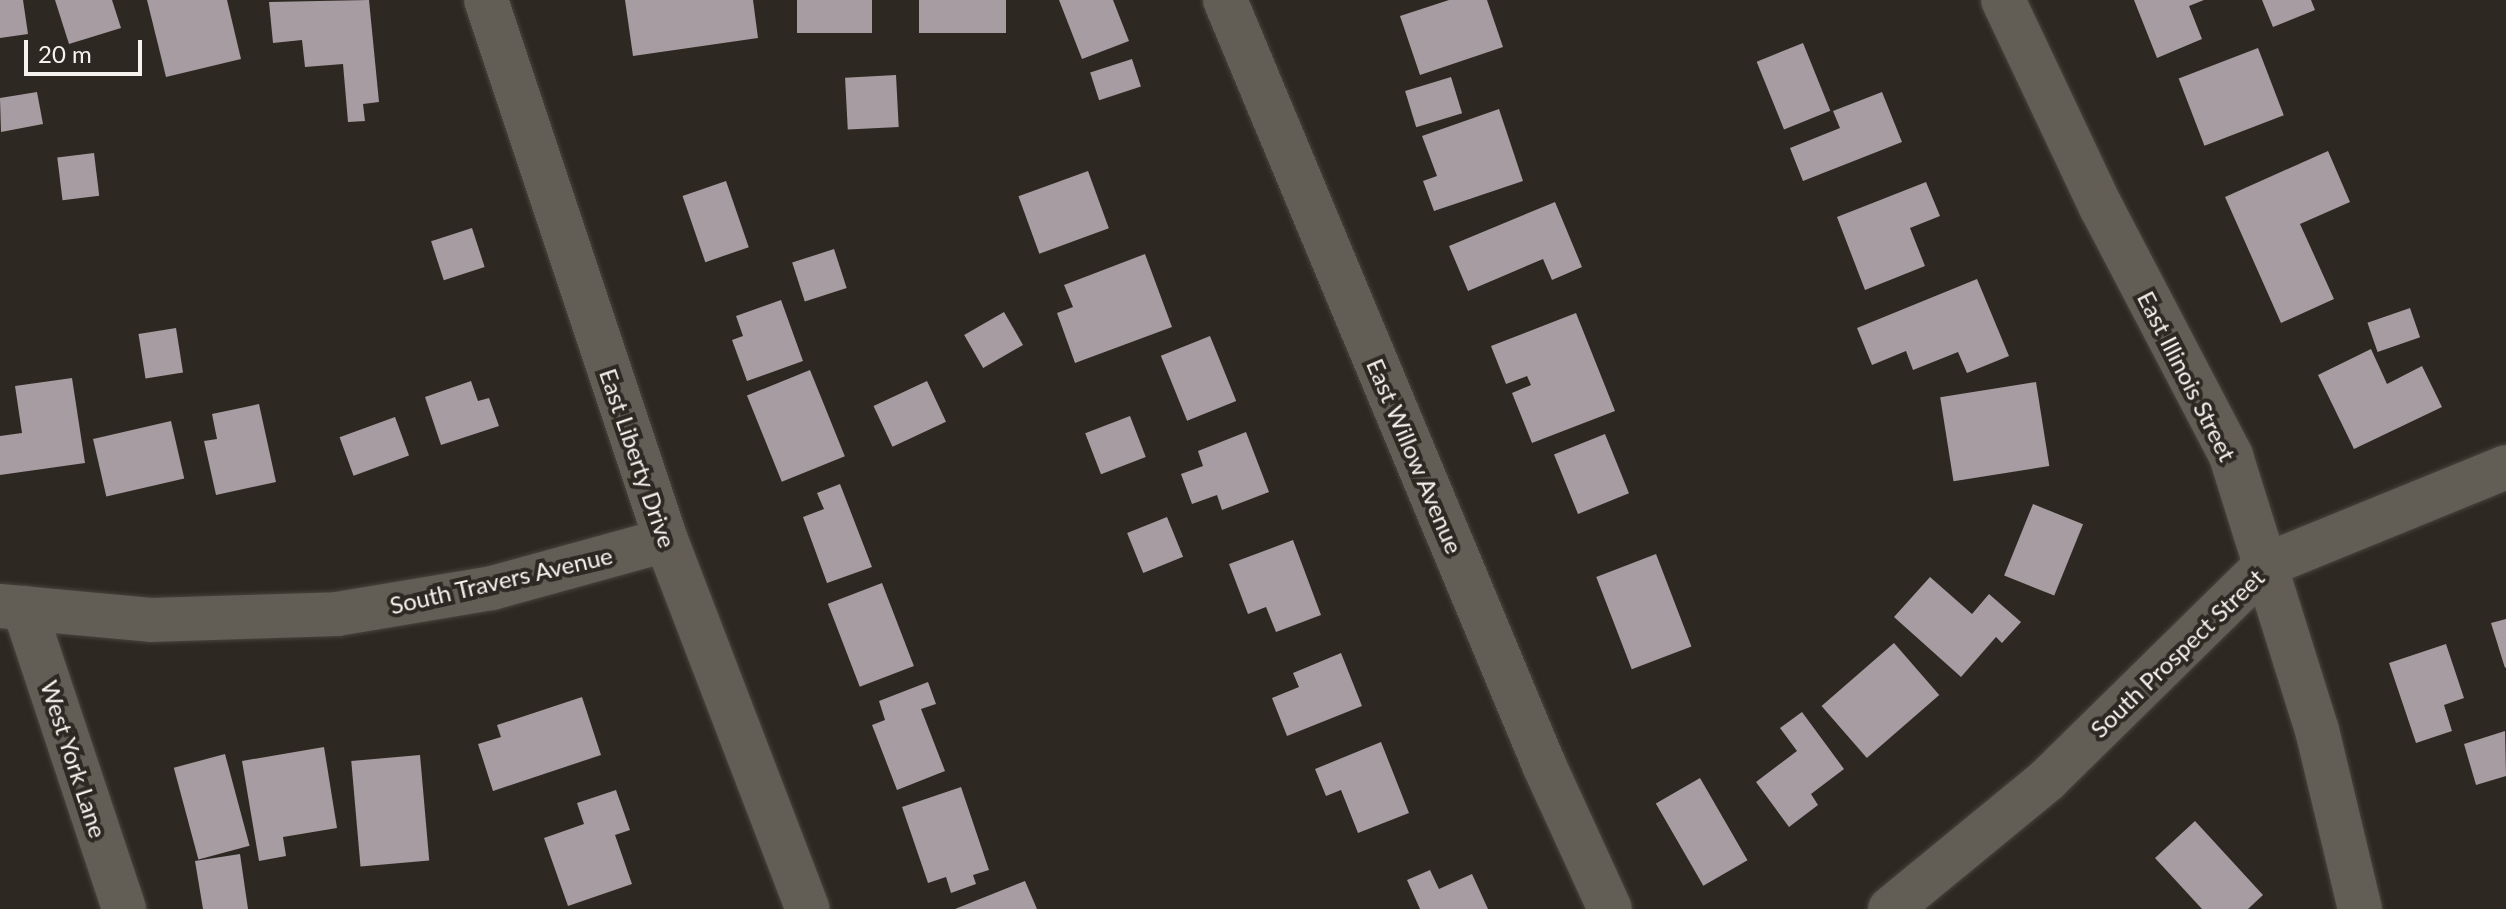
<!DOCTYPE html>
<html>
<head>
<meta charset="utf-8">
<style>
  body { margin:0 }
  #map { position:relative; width:2506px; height:909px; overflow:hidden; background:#2d2922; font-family:Lato,sans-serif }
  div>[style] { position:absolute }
  .building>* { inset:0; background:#a69ca2; transform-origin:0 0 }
  .roads { filter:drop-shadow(0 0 2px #47443d) drop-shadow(0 0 2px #47443d) }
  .minor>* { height:44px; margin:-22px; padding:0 22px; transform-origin:22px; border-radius:22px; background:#625d55 }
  span { translate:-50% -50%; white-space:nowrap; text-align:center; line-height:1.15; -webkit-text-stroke:8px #2d2922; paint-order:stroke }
  .street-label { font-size:24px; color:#f6f3ef }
  .scale { position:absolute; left:24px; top:40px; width:118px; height:36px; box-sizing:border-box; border:4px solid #f6f3ef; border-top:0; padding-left:10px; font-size:24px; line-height:28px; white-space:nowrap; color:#f6f3ef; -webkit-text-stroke:6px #2d2922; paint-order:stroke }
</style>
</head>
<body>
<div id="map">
  <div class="building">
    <div style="clip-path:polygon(0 0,23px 0,28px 34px,0 38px)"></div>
    <div style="clip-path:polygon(55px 0,112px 0,121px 28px,69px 44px)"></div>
    <div style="clip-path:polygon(147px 0,227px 0,241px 59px,166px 77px)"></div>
    <div style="clip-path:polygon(369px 0,379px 102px,363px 104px,365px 121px,348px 122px,343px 64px,305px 67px,302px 40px,273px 43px,269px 2px)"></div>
    <div style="clip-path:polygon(625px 0,753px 0,758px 38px,633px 56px)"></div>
    <div style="left:797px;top:0;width:75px;height:33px"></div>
    <div style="left:919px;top:0;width:87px;height:33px"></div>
    <div style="clip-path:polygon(1059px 0,1113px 0,1129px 41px,1082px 59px)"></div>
    <div style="clip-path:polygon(1449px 0,1487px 0,1503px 47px,1420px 75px,1400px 16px)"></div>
    <div style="clip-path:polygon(2134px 0,2204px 0,2189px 6px,2202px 39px,2157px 58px)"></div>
    <div style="clip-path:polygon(2262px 0,2311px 0,2315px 10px,2273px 27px)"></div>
    <div style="left:1803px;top:43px;width:73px;height:50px;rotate:68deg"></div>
    <div style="left:2258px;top:48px;width:72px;height:85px;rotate:69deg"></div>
    <div style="left:1132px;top:59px;width:29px;height:44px;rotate:72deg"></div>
    <div style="left:896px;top:75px;width:52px;height:51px;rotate:87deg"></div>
    <div style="left:1451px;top:77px;width:38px;height:48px;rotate:73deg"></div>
    <div style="clip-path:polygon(37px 92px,43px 124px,1px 132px,0 98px)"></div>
    <div style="clip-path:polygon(1882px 92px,1902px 142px,1803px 181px,1790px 148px,1840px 128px,1833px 111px)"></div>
    <div style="clip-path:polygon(1499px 109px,1523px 181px,1434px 211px,1423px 181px,1437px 176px,1422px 136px)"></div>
    <div style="clip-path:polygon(2328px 151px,2350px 202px,2300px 224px,2334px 299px,2281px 323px,2225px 197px)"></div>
    <div style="left:94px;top:153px;width:43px;height:37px;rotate:83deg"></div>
    <div style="left:1088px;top:171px;width:61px;height:74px;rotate:70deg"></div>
    <div style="left:726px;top:181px;width:70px;height:46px;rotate:71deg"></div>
    <div style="clip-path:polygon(1926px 182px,1940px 216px,1910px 228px,1925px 266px,1865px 290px,1837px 217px)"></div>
    <div style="clip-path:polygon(1555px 202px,1582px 267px,1552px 280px,1543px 259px,1468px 291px,1449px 246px)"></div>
    <div style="left:472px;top:228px;width:41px;height:43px;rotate:72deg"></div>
    <div style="left:834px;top:249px;width:41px;height:44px;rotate:72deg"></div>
    <div style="clip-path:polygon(1145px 254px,1172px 327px,1075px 363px,1057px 313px,1073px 307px,1064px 285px)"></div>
    <div style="clip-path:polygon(1977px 279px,2009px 356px,1967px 373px,1958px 352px,1913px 370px,1906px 351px,1872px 365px,1857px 328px)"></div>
    <div style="clip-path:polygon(781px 300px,803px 361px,747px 381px,732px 340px,743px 336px,736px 316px)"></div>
    <div style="left:2410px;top:308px;width:31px;height:45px;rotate:71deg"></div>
    <div style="left:1004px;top:312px;width:38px;height:46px;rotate:60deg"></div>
    <div style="clip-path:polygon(1576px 313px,1615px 411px,1532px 443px,1512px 393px,1531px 385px,1527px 376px,1506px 384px,1491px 346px)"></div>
    <div style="left:176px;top:328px;width:45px;height:38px;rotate:81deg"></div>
    <div style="left:1210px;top:336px;width:70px;height:53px;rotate:68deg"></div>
    <div style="clip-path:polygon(2371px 349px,2387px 384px,2422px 366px,2442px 407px,2354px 449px,2318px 375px)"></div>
    <div style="left:810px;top:370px;width:93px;height:68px;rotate:68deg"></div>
    <div style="clip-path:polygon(72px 378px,85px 463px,0 475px,0 436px,22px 433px,15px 386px)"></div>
    <div style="clip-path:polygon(471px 381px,478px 401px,489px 398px,499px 426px,441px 445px,425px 397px)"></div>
    <div style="left:927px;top:381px;width:45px;height:59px;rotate:65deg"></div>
    <div style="left:2036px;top:382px;width:85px;height:97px;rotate:81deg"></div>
    <div style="clip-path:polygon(259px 404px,276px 482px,216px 495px,204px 441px,217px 439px,212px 414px)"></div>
    <div style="left:1130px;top:416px;width:44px;height:48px;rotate:69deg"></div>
    <div style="left:395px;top:417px;width:41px;height:59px;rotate:70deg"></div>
    <div style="left:171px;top:421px;width:59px;height:80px;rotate:77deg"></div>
    <div style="clip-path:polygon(1246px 432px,1269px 492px,1222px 510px,1217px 495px,1192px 504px,1181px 474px,1203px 466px,1198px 451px)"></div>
    <div style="left:1605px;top:434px;width:64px;height:55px;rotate:68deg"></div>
    <div style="clip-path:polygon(840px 484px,872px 567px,827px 583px,803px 517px,824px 509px,817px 493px)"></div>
    <div style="left:2033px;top:504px;width:54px;height:77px;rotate:22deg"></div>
    <div style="left:1167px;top:517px;width:43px;height:43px;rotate:68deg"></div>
    <div style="clip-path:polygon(1293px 540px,1321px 615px,1276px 632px,1266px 607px,1248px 614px,1229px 564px)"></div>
    <div style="left:1656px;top:554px;width:99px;height:64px;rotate:69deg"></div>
    <div style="clip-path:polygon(1930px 577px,1972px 614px,1989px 594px,2021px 622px,2002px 643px,1996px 637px,1961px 677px,1894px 617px)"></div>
    <div style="left:882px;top:583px;width:89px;height:58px;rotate:69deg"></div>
    <div style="clip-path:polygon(2506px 619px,2506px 667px,2505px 668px,2491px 623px)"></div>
    <div style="left:1894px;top:643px;width:69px;height:96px;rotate:49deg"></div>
    <div style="clip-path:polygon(2446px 644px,2464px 698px,2444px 705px,2452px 731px,2416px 743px,2389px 663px)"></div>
    <div style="clip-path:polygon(1341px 653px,1362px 706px,1287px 736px,1272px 698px,1299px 687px,1293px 673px)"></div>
    <div style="clip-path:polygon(928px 682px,936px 704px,921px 709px,945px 771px,897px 790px,872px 725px,885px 720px,879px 701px)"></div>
    <div style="clip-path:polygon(582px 697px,601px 755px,493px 791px,478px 744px,501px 737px,497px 725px)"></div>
    <div style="clip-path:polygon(1802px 712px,1844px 769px,1811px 794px,1818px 805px,1789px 827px,1756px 782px,1797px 751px,1780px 728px)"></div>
    <div style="clip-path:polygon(2505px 731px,2506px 776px,2476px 785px,2464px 744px)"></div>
    <div style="clip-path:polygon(1381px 742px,1409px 813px,1358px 833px,1341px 790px,1326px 796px,1315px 769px)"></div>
    <div style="clip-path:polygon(324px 747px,337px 828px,283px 837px,286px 856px,259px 861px,242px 761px)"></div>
    <div style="left:225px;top:754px;width:95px;height:53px;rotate:75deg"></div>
    <div style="left:420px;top:755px;width:106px;height:69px;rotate:85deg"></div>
    <div style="left:1700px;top:778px;width:95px;height:51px;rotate:60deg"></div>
    <div style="clip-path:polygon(961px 787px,989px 870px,973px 875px,976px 884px,951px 893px,946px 877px,928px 883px,902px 807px)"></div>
    <div style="clip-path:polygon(616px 790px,630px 830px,615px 835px,632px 884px,568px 906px,544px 838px,584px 824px,577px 803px)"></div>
    <div style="clip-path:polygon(2195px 821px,2263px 895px,2248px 909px,2202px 909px,2155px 858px)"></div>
    <div style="clip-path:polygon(240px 854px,248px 909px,203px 909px,195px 861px)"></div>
    <div style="clip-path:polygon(1430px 870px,1439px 889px,1472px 874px,1488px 909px,1420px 909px,1407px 880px)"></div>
    <div style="clip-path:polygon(1025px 881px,1037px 909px,955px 909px)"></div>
  </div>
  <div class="roads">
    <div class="minor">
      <div style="left:486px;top:0;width:569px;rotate:71.57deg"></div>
      <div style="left:666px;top:540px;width:395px;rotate:69deg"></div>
      <div style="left:1225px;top:0;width:829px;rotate:67.36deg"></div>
      <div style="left:1544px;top:765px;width:158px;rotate:65.4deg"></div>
      <div style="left:2003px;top:0;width:229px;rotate:64.7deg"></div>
      <div style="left:2101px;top:207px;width:281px;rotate:62.4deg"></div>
      <div style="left:2231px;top:456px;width:287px;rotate:72.6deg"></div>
      <div style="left:2317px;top:730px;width:184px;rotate:76.5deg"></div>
      <div style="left:0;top:606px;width:151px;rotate:5.3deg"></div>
      <div style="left:150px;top:620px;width:187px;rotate:-1.8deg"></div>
      <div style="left:337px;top:614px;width:157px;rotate:-9.5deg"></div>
      <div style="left:492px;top:588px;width:180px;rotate:-15.4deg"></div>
      <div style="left:24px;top:608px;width:317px;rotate:71.6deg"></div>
      <div style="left:1890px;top:909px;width:203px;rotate:-39.4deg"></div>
      <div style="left:2047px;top:780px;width:307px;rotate:-44.5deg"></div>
      <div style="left:2266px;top:565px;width:259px;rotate:-22.2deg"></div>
    </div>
  </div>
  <div class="street-label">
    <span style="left:2187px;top:376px;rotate:63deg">East Illinois Street</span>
    <span style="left:1415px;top:456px;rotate:67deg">East Willow Avenue</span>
    <span style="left:638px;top:458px;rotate:71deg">East Liberty Drive</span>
    <span style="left:501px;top:580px;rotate:-13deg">South Travers Avenue</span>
    <span style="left:2177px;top:653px;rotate:-44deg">South Prospect Street</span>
    <span style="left:74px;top:759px;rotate:72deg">West York Lane</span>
  </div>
  <div class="scale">20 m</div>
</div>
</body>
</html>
